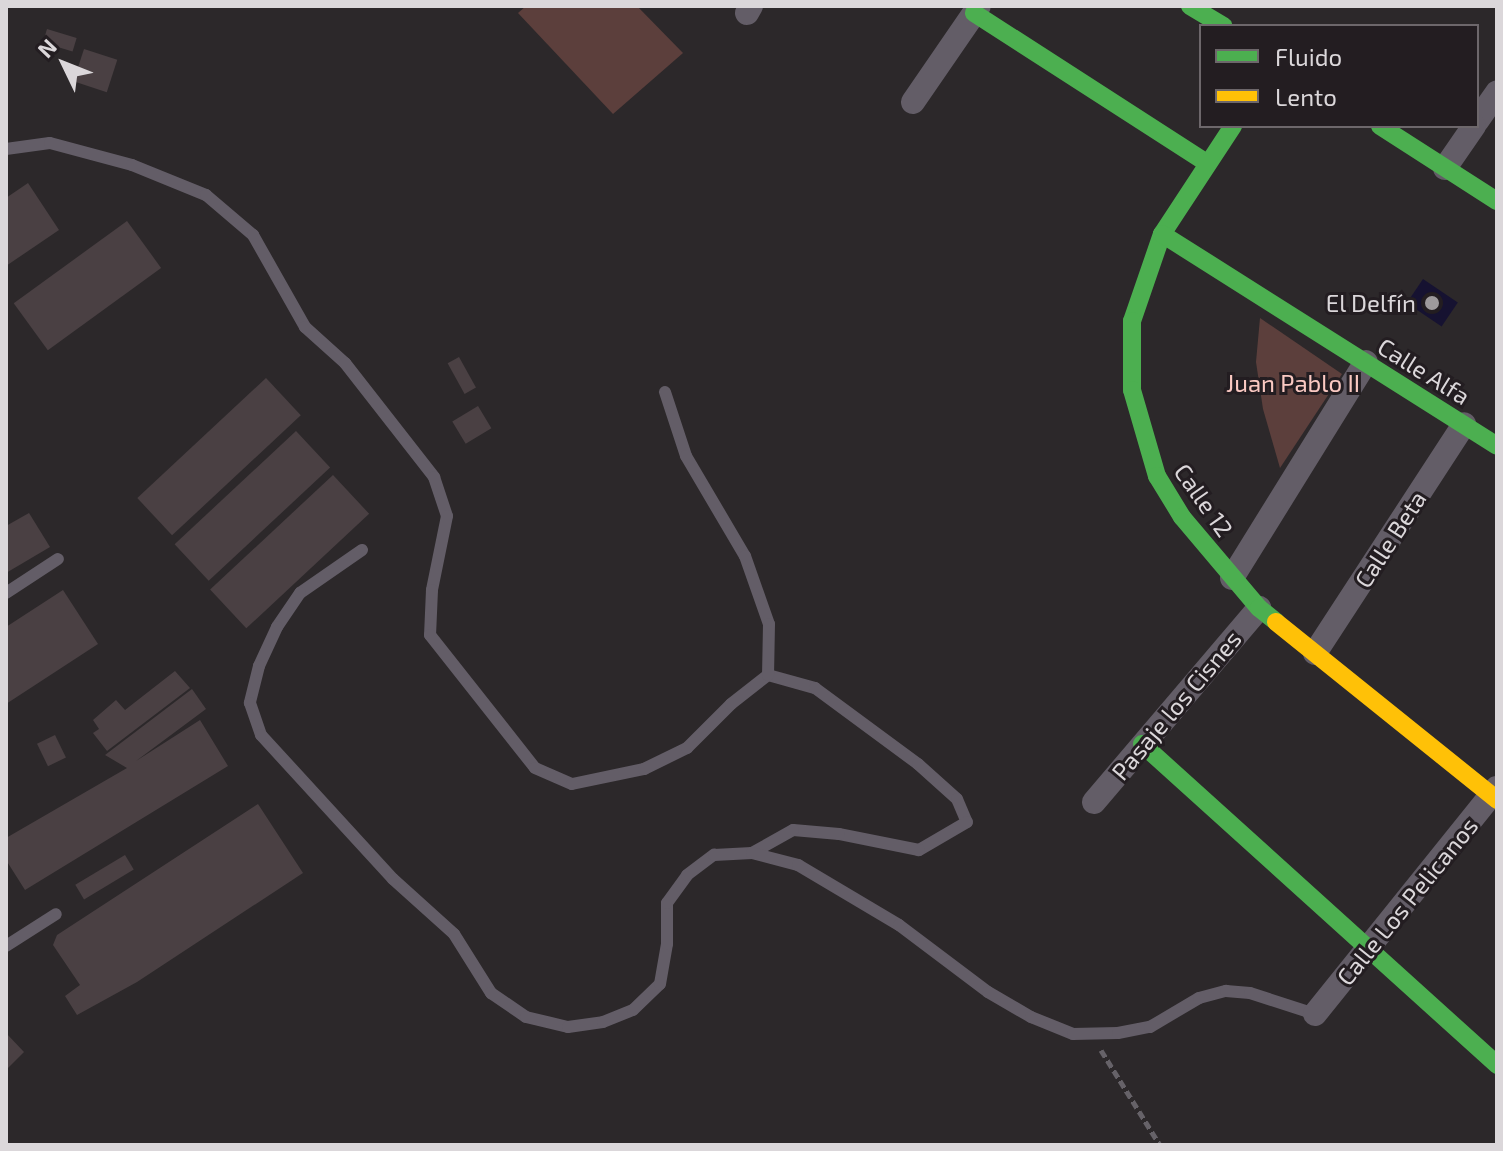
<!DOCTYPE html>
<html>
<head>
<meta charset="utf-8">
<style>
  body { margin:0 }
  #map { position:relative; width:1503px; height:1151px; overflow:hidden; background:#2c282a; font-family:"Exo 2",sans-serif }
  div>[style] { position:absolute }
  .green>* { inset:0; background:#5c3f3c }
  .water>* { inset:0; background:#161231; transform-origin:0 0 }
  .building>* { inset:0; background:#4a4043; transform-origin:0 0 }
  .path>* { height:5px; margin-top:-2.5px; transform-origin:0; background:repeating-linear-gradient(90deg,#666268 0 8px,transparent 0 12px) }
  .lane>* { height:12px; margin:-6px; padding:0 6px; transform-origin:6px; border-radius:6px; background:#635d67 }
  .street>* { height:24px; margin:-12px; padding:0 12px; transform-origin:12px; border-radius:12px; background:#635d67 }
  .fast>* { height:18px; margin:-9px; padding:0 9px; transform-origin:9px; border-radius:9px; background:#4caf50 }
  .slow>* { height:18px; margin:-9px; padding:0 9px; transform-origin:9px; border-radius:9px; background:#ffc107 }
  .dots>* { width:22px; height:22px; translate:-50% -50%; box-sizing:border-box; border:4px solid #231d21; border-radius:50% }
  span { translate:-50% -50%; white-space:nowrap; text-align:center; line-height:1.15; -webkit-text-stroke:6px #231d21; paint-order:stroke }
  .poi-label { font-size:24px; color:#dbd7da }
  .right { translate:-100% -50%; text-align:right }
  .street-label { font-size:24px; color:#dbd7da }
  .park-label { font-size:24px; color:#fac9c2 }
  .frame { position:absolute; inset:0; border:8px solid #dbd7da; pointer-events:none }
  .legend { position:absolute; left:1199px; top:24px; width:280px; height:104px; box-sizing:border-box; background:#231d21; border:2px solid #6d676b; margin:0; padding:10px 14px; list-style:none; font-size:24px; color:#dbd7da }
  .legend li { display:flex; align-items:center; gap:16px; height:40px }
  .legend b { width:40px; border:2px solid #6d676b }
  .north { position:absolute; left:24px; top:24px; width:80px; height:80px; -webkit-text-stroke:6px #231d21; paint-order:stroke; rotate:313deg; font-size:22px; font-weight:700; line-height:32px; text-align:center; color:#dbd7da }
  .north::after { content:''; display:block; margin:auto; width:28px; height:36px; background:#dbd7da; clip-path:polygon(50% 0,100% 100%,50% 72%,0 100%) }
</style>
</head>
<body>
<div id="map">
  <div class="green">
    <div style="clip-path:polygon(526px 6px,637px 6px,683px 53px,613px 114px,518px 13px)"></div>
    <div style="clip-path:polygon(1260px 318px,1342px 374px,1280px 468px,1263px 409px,1256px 362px)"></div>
  </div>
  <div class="water">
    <div style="left:1423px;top:279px;width:42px;height:29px;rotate:34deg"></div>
  </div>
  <div class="building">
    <div style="left:47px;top:29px;width:31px;height:14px;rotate:17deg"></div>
    <div style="left:84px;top:49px;width:35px;height:34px;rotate:18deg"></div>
    <div style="clip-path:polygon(28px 183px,59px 230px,6px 266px,6px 198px)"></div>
    <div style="left:127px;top:221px;width:58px;height:140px;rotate:54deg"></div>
    <div style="left:459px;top:357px;width:35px;height:13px;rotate:61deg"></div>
    <div style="left:266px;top:378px;width:51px;height:176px;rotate:47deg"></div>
    <div style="left:478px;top:406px;width:26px;height:30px;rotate:59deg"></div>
    <div style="left:296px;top:431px;width:50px;height:166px;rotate:47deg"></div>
    <div style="left:333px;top:475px;width:53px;height:168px;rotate:47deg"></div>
    <div style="clip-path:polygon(29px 513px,50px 547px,6px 573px,6px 526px)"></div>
    <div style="clip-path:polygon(63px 590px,98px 644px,6px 704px,6px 627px)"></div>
    <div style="clip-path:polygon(175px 671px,190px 688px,107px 751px,93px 733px,99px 729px,93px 720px,116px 700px,125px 710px)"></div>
    <div style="clip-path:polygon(192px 689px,206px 709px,136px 761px,200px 720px,228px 766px,25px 890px,6px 860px,6px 838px,127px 768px,105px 755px)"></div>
    <div style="left:55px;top:735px;width:25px;height:20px;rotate:64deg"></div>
    <div style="clip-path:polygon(258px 804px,303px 873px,137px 982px,77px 1015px,65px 996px,80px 985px,53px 945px,57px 935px)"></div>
    <div style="left:125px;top:855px;width:17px;height:58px;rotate:59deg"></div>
    <div style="clip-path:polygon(6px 1033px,24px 1052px,6px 1070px)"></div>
  </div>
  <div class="path">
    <div style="left:1101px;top:1050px;width:112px;rotate:58.2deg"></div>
  </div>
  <div class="lane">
    <div style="left:6px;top:149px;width:44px;rotate:-7.8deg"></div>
    <div style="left:50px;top:143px;width:85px;rotate:15deg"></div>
    <div style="left:132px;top:165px;width:80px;rotate:22.1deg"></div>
    <div style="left:206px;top:195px;width:62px;rotate:40.4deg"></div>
    <div style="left:253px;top:235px;width:106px;rotate:60.5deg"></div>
    <div style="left:305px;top:327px;width:54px;rotate:42deg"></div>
    <div style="left:345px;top:363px;width:145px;rotate:52deg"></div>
    <div style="left:434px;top:477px;width:41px;rotate:71.6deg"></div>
    <div style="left:447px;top:516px;width:76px;rotate:101.5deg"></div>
    <div style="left:432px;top:590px;width:45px;rotate:92.5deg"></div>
    <div style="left:430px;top:635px;width:169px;rotate:51.7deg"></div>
    <div style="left:535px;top:768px;width:40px;rotate:23.4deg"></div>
    <div style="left:572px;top:784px;width:74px;rotate:-11.8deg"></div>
    <div style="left:644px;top:769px;width:48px;rotate:-26deg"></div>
    <div style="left:687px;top:748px;width:62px;rotate:-45deg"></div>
    <div style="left:731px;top:704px;width:47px;rotate:-38.1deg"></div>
    <div style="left:768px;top:675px;width:49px;rotate:15.5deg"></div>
    <div style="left:815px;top:688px;width:128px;rotate:36.4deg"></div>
    <div style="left:918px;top:764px;width:52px;rotate:41.9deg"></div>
    <div style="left:957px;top:799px;width:25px;rotate:67deg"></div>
    <div style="left:967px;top:822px;width:56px;rotate:149.7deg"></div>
    <div style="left:919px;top:850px;width:82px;rotate:-168.7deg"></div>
    <div style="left:839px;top:834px;width:46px;rotate:-175deg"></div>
    <div style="left:793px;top:830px;width:47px;rotate:150.7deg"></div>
    <div style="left:665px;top:392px;width:67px;rotate:71.8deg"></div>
    <div style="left:686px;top:456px;width:116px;rotate:59.5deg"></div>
    <div style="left:745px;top:556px;width:72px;rotate:70.6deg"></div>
    <div style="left:769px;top:624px;width:51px;rotate:91.1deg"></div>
    <div style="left:362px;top:550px;width:75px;rotate:145.3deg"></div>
    <div style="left:300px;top:593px;width:41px;rotate:124.1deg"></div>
    <div style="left:277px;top:627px;width:43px;rotate:114.8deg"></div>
    <div style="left:259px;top:666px;width:38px;rotate:104deg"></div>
    <div style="left:250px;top:703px;width:34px;rotate:71deg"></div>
    <div style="left:261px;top:735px;width:195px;rotate:47.5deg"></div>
    <div style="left:393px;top:879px;width:82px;rotate:42deg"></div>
    <div style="left:454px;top:934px;width:70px;rotate:57.9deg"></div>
    <div style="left:491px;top:993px;width:42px;rotate:34.4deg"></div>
    <div style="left:526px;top:1017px;width:43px;rotate:13.4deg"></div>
    <div style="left:568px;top:1027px;width:35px;rotate:-8deg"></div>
    <div style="left:603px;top:1022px;width:32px;rotate:-22deg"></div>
    <div style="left:633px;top:1010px;width:37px;rotate:-44deg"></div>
    <div style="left:660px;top:984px;width:41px;rotate:-80.1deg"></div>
    <div style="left:667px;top:944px;width:41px;rotate:-90deg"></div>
    <div style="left:667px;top:903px;width:34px;rotate:-54deg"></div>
    <div style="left:687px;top:875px;width:34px;rotate:-37deg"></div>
    <div style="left:714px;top:855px;width:38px;rotate:-3deg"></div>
    <div style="left:752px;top:853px;width:48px;rotate:14.6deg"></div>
    <div style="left:798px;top:865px;width:117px;rotate:30.7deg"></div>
    <div style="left:899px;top:925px;width:111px;rotate:37deg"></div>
    <div style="left:988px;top:992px;width:50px;rotate:30.2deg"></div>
    <div style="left:1031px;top:1017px;width:45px;rotate:22deg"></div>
    <div style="left:1073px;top:1034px;width:45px;rotate:-1.3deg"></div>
    <div style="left:1118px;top:1033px;width:33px;rotate:-11deg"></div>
    <div style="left:1150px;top:1027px;width:57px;rotate:-30.6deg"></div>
    <div style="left:1199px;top:998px;width:28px;rotate:-15deg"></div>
    <div style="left:1226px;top:991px;width:24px;rotate:5deg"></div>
    <div style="left:1250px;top:993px;width:68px;rotate:17.9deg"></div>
    <div style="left:6px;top:593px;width:62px;rotate:-33.2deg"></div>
    <div style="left:6px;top:946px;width:59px;rotate:-32.6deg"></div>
  </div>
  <div class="street">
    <div style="left:747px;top:13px;width:8px;rotate:-60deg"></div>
    <div style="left:913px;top:102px;width:116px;rotate:-55.5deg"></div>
    <div style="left:1477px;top:121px;width:35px;rotate:-55deg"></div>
    <div style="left:1445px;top:168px;width:51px;rotate:-55.4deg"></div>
    <div style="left:1232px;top:578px;width:254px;rotate:-58.2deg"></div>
    <div style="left:1315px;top:653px;width:273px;rotate:-56.9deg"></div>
    <div style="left:1094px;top:802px;width:255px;rotate:-49.6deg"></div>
    <div style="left:1315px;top:1014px;width:290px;rotate:-51.2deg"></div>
  </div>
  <div class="fast">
    <div style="left:1190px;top:6px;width:39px;rotate:31deg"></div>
    <div style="left:974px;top:13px;width:277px;rotate:32.8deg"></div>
    <div style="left:1233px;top:126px;width:129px;rotate:123.3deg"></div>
    <div style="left:1162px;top:234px;width:92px;rotate:109deg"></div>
    <div style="left:1132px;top:321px;width:69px;rotate:90deg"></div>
    <div style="left:1132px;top:390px;width:90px;rotate:73.8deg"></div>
    <div style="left:1157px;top:476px;width:48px;rotate:58.6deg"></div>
    <div style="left:1182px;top:517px;width:119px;rotate:49.8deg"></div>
    <div style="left:1259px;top:608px;width:22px;rotate:39deg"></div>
    <div style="left:1380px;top:126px;width:139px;rotate:32.7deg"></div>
    <div style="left:1162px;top:234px;width:396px;rotate:32.3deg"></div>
    <div style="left:1142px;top:744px;width:479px;rotate:42.1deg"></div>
  </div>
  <div class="slow">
    <div style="left:1276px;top:622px;width:284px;rotate:38.8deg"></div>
  </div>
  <div class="dots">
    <div style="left:1432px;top:303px;background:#9e9a9c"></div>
  </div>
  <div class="poi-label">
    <span class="right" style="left:1416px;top:303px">El Delfín</span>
  </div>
  <div class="street-label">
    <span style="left:1424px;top:371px;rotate:32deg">Calle Alfa</span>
    <span style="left:1204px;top:500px;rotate:55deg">Calle 12</span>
    <span style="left:1390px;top:539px;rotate:-57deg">Calle Beta</span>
    <span style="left:1176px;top:705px;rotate:-50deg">Pasaje los Cisnes</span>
    <span style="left:1407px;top:901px;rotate:-51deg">Calle Los Pelicanos</span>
  </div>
  <div class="park-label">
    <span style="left:1293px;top:383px">Juan Pablo II</span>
  </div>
  <div class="frame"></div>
  <ul class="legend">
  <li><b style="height:10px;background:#4caf50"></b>Fluido</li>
  <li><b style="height:10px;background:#ffc107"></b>Lento</li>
  </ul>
  <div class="north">N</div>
</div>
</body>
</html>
